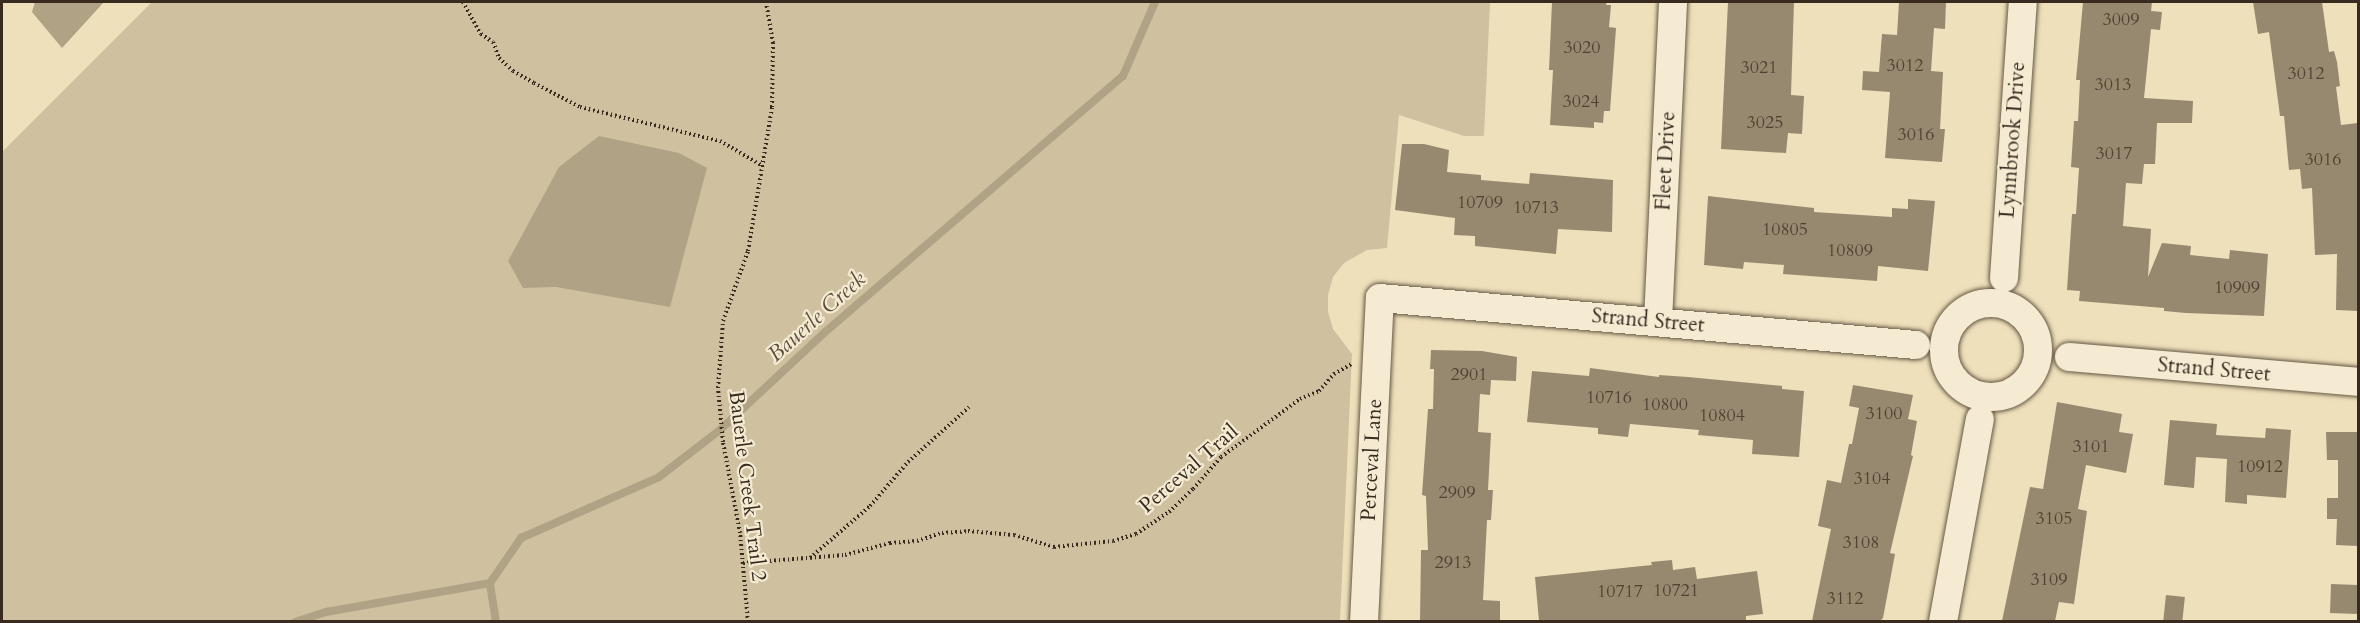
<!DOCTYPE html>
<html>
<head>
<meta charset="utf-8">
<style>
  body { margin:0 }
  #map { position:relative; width:2360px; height:623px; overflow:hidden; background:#eee0ba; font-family:Cardo,serif }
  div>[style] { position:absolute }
  .green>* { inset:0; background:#cfc1a0 }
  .water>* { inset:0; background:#b0a285 }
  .stream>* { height:8px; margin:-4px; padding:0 4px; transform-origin:4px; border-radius:4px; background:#b0a285 }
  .building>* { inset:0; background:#978970; transform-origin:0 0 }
  .path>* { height:4px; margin-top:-2px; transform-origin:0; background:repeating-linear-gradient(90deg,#382a1f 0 1.5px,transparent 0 4.5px) }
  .roads { filter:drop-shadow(0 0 2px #665846) drop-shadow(0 0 2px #665846) }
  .minor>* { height:28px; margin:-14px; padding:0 14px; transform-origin:14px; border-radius:14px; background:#f4ebd2 }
  .minor>.ring { margin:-14px; padding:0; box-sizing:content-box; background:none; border:28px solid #f4ebd2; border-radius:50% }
  span { translate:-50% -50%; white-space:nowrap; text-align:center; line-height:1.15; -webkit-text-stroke:4.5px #f4ebd2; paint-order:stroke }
  .number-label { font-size:18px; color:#504233 }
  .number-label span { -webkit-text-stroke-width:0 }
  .street-label { font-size:21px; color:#382a1f }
  .water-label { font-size:22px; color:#5c4e3e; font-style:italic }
  .frame { position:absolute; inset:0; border:3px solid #382a1f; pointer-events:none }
</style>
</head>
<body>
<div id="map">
  <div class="green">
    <div style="clip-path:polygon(152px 2px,1490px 2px,1484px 136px,1464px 136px,1399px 115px,1387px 248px,1367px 250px,1344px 263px,1333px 277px,1328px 295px,1328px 312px,1333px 329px,1352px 354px,1340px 621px,2px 622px,2px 152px)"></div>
  </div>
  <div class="water">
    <div style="clip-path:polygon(35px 2px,104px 2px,62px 48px,32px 12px)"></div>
    <div style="clip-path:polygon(599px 136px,679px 153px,707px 168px,670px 307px,556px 287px,523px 288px,508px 261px,559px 167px)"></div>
  </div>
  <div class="stream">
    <div style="left:295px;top:622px;width:33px;rotate:-18deg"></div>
    <div style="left:326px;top:612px;width:167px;rotate:-10deg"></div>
    <div style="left:496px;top:622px;width:39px;rotate:-99deg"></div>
    <div style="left:490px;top:583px;width:55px;rotate:-55.4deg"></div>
    <div style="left:521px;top:538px;width:151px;rotate:-23.8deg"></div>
    <div style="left:659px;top:477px;width:78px;rotate:-37.7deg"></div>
    <div style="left:721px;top:429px;width:141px;rotate:-43deg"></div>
    <div style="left:824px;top:333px;width:394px;rotate:-40.7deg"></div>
    <div style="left:1123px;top:76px;width:81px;rotate:-66.6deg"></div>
  </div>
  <div class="building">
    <div style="clip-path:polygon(1552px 2px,1607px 2px,1606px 5px,1611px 5px,1609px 27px,1616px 28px,1610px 111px,1604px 111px,1603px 123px,1594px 122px,1594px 128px,1550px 125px,1553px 70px,1549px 70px)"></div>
    <div style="clip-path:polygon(1728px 2px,1794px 2px,1791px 95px,1804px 96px,1802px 134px,1788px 133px,1786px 153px,1721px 149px)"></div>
    <div style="clip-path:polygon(1899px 2px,1946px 2px,1945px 29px,1934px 28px,1931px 71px,1943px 72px,1940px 129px,1945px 129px,1942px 162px,1885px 158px,1890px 92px,1862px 90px,1863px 71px,1879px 72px,1882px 34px,1897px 35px)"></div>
    <div style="clip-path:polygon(2083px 2px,2152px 2px,2151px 11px,2162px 12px,2160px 30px,2151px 29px,2144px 98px,2193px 101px,2192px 123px,2157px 123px,2155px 164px,2144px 164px,2142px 184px,2126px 183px,2123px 226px,2151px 229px,2148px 277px,2162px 243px,2191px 246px,2190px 255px,2229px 259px,2230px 250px,2268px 254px,2264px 316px,2186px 313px,2164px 311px,2164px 308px,2079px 301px,2080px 291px,2067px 290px,2072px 214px,2076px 214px,2079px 168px,2071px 167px,2074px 121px,2078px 121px,2080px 80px,2076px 80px)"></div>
    <div style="clip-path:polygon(2253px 2px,2322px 2px,2329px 52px,2334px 51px,2337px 62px,2340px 86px,2336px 87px,2341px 125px,2358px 123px,2358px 311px,2336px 310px,2337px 254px,2315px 255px,2312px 188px,2302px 189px,2300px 169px,2289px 170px,2284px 116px,2280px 116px,2269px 32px,2258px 34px)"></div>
    <div style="clip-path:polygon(1402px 144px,1424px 144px,1449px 150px,1447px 172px,1481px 175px,1481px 180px,1529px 184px,1530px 173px,1613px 180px,1612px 232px,1558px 229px,1556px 254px,1475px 246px,1475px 236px,1454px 235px,1455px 218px,1395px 210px)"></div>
    <div style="clip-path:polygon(1708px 196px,1814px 208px,1814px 212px,1892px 217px,1892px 208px,1908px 209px,1908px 199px,1935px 201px,1928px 271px,1878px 266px,1877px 281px,1783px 274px,1784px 265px,1744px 262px,1743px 269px,1704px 265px)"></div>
    <div style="clip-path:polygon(1431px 350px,1482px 351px,1517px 357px,1516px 381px,1491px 380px,1490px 395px,1480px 394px,1478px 432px,1491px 433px,1488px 490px,1493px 490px,1491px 520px,1487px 520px,1483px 600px,1500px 601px,1500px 621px,1420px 621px,1421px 550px,1428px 550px,1426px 496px,1422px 495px,1428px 409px,1433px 409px,1434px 369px,1430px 369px)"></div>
    <div style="clip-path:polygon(1590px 368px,1659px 377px,1659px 375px,1688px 377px,1782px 386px,1782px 389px,1804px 391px,1799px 457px,1752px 454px,1753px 440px,1698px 435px,1699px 430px,1630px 424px,1628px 437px,1598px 434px,1598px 428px,1527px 422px,1532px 371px,1589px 376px)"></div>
    <div style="clip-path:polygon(1853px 385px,1913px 395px,1908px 419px,1917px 421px,1911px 455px,1913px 456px,1890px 553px,1895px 554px,1883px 618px,1880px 621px,1812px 621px,1831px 529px,1818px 526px,1827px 480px,1841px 483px,1849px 444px,1852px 444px,1859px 408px,1849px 406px)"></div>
    <div style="clip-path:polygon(2057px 402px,2122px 414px,2119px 432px,2133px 434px,2126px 473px,2086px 465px,2078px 509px,2087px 511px,2074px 604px,2059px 602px,2055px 621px,2002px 621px,2030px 487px,2043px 489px)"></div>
    <div style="clip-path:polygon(2170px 420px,2217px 424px,2216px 435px,2265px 438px,2266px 428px,2291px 430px,2286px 498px,2247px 495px,2247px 504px,2225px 502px,2227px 459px,2196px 457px,2194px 488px,2164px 485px)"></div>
    <div style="clip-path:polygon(2326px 432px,2358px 432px,2358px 546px,2336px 545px,2337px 519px,2327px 519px,2327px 498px,2338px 498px,2338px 460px,2327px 460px)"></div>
    <div style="clip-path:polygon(1672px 560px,1673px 570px,1695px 567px,1697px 579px,1757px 571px,1763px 614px,1746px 616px,1746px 621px,1539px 621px,1535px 577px,1652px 565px,1651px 562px)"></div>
    <div style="left:2331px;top:584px;width:27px;height:29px;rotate:2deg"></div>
    <div style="left:2166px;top:595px;width:19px;height:26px;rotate:6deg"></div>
  </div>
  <div class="path">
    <div style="left:463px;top:2px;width:37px;rotate:61deg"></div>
    <div style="left:481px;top:34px;width:14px;rotate:34deg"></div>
    <div style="left:493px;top:42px;width:17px;rotate:69deg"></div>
    <div style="left:499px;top:58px;width:19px;rotate:43deg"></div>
    <div style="left:513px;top:71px;width:24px;rotate:30deg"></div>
    <div style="left:534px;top:83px;width:52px;rotate:27.6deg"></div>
    <div style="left:580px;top:107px;width:144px;rotate:13.7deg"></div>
    <div style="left:720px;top:141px;width:48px;rotate:30.3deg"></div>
    <div style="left:810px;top:558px;width:79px;rotate:-40.9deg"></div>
    <div style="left:870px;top:506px;width:58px;rotate:-49.2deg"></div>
    <div style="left:908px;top:462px;width:82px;rotate:-42deg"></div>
    <div style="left:743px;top:563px;width:102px;rotate:-4.5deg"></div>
    <div style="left:845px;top:555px;width:47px;rotate:-14.9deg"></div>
    <div style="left:890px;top:543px;width:27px;rotate:-4deg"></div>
    <div style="left:917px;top:541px;width:26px;rotate:-18deg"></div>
    <div style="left:942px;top:533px;width:26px;rotate:-4deg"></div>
    <div style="left:968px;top:531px;width:46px;rotate:5deg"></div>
    <div style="left:1014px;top:535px;width:42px;rotate:16.7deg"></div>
    <div style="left:1054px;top:547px;width:59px;rotate:-5.8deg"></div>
    <div style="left:1113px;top:541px;width:24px;rotate:-17deg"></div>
    <div style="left:1136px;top:534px;width:40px;rotate:-34deg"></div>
    <div style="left:1169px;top:512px;width:33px;rotate:-44deg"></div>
    <div style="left:1193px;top:489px;width:43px;rotate:-48.8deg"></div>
    <div style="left:1221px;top:457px;width:98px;rotate:-36.3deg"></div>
    <div style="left:1300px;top:399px;width:21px;rotate:-23deg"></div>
    <div style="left:1319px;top:391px;width:23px;rotate:-49deg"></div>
    <div style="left:1334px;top:374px;width:20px;rotate:-30deg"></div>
    <div style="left:748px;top:622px;width:89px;rotate:-95.1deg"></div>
    <div style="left:740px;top:533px;width:93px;rotate:-100.6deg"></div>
    <div style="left:723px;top:442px;width:54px;rotate:-95.3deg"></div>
    <div style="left:718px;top:388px;width:67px;rotate:-85.7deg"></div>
    <div style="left:723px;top:321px;width:74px;rotate:-70.3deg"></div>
    <div style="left:748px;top:251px;width:146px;rotate:-80.5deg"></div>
    <div style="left:772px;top:107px;width:64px;rotate:-89.1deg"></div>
    <div style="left:773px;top:43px;width:42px;rotate:-99.7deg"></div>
  </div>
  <div class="roads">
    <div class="minor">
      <div style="left:2004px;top:278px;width:277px;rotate:-86.1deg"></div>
      <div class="ring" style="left:1944px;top:303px;width:66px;height:66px"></div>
      <div style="left:1658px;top:321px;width:319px;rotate:-87.3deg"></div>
      <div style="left:2069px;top:357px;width:290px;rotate:4.9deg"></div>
      <div style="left:1364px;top:622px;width:324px;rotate:-87.2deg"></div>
      <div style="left:1380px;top:298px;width:538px;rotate:5.01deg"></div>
      <div style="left:1943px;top:622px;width:206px;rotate:-79.7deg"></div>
    </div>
  </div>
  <div class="number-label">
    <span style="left:2121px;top:20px">3009</span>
    <span style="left:1582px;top:48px">3020</span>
    <span style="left:1905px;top:66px">3012</span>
    <span style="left:1759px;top:68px">3021</span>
    <span style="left:2306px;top:74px">3012</span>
    <span style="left:2113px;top:85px">3013</span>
    <span style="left:1581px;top:102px">3024</span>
    <span style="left:1765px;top:123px">3025</span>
    <span style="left:1916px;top:135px">3016</span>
    <span style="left:2114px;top:154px">3017</span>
    <span style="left:2323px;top:160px">3016</span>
    <span style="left:1480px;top:203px">10709</span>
    <span style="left:1536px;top:208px">10713</span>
    <span style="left:1785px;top:230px">10805</span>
    <span style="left:1850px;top:251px">10809</span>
    <span style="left:2237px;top:288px">10909</span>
    <span style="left:1469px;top:375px">2901</span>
    <span style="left:1609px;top:398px">10716</span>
    <span style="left:1665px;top:405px">10800</span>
    <span style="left:1884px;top:414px">3100</span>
    <span style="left:1722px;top:416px">10804</span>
    <span style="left:2091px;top:447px">3101</span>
    <span style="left:2260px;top:467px">10912</span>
    <span style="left:1872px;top:479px">3104</span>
    <span style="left:1457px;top:493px">2909</span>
    <span style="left:2054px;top:519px">3105</span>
    <span style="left:1861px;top:543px">3108</span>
    <span style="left:1453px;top:563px">2913</span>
    <span style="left:2049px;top:580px">3109</span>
    <span style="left:1676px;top:591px">10721</span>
    <span style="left:1620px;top:592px">10717</span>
    <span style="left:1845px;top:599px">3112</span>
  </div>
  <div class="street-label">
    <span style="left:2013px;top:140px;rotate:-86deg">Lynnbrook Drive</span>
    <span style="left:1666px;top:161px;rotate:-87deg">Fleet Drive</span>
    <span style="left:1648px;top:321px;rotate:5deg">Strand Street</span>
    <span style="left:2214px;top:370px;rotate:5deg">Strand Street</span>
    <span style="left:1372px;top:460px;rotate:-87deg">Perceval Lane</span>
    <span style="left:1189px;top:469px;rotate:-41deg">Perceval Trail</span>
    <span style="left:747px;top:486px;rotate:83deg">Bauerle Creek Trail 2</span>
  </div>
  <div class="water-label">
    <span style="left:817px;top:317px;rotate:-42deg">Bauerle Creek</span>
  </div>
  <div class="frame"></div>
</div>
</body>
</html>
